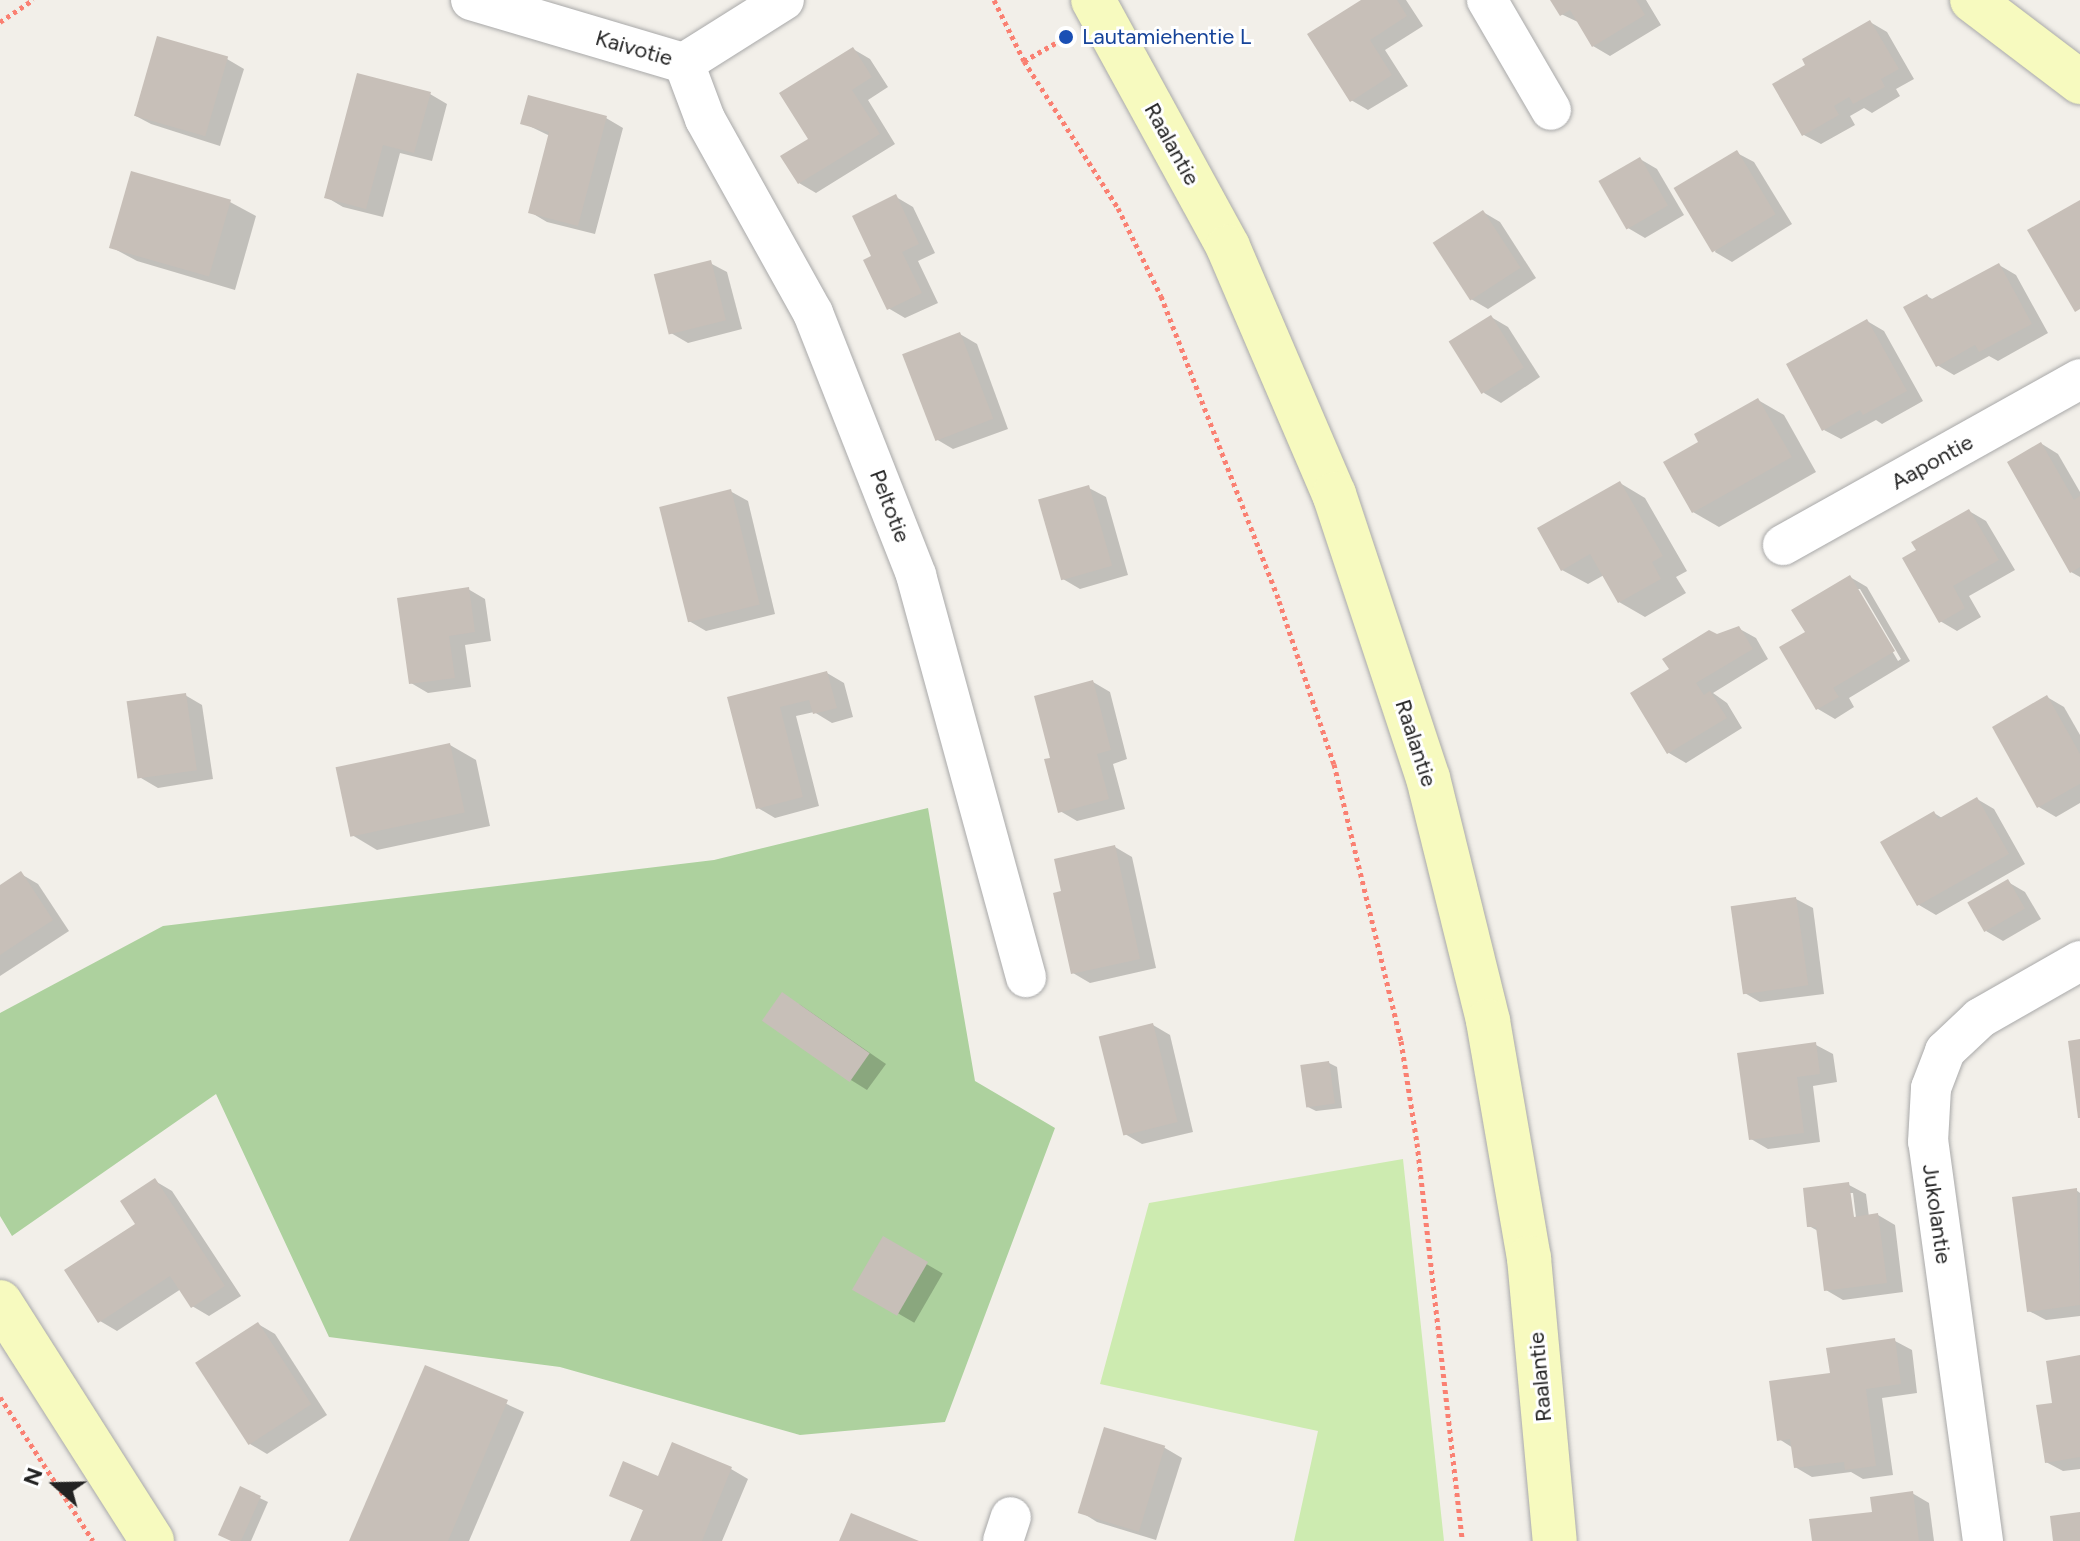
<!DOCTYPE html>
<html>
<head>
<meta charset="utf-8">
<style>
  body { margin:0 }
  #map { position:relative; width:2080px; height:1541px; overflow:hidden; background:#f2efe9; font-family:Figtree,sans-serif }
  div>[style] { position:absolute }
  .grass>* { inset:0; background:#cdebb0 }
  .forest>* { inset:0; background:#add19e }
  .shadow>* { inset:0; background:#0003; transform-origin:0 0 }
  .building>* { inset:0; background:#c7bfb8; transform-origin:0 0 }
  .path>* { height:5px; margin-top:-2.5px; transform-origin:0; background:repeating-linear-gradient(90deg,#fa8072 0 4px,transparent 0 8px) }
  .roads { filter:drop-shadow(0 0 2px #a9a9a9) drop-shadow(0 0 2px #a9a9a9) }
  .street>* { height:40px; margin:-20px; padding:0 20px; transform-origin:20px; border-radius:20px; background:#fff }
  .secondary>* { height:44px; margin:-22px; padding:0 22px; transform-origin:22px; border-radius:22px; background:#f7fabf }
  .dots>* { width:22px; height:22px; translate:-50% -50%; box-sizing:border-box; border:4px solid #fff; border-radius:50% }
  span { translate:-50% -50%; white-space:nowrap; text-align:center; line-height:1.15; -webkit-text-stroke:6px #fff; paint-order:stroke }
  .transit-label { font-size:22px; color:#164399 }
  .left { translate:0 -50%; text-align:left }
  .street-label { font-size:22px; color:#222 }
  .north { position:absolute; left:16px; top:1445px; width:80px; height:80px; -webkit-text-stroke:6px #fff; paint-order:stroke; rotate:290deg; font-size:22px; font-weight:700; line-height:32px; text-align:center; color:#222 }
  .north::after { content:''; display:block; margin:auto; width:28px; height:36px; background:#222; clip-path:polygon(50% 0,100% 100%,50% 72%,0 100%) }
</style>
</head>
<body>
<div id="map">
  <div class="grass">
    <div style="clip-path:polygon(1403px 1159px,1444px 1541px,1294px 1541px,1318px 1431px,1100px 1384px,1149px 1203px)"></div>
  </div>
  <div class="forest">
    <div style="clip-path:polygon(928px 808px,975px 1081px,1055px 1128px,945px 1422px,800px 1435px,560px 1367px,329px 1337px,216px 1094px,12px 1236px,0 1216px,0 1013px,163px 926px,714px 860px)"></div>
  </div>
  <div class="shadow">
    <div style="clip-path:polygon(1365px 0,1406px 0,1423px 26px,1385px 50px,1408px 86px,1368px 110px,1351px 100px)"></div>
    <div style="clip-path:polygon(1553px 0,1646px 0,1661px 25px,1610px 56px,1593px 46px,1580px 23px,1561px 14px)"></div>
    <div style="clip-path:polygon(1870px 22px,1887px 32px,1914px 79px,1896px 89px,1900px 96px,1872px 113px,1864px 108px,1850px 116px,1855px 125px,1821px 144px,1804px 135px,1807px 66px)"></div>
    <div style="clip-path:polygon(853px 49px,870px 59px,888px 87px,868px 100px,895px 144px,816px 193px,799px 183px,811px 140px)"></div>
    <div style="clip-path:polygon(227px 59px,244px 69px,220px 146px,151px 124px,134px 115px)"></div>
    <div style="clip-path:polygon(430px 94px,447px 104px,432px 161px,400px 153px,383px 217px,343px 207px,326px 197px)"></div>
    <div style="clip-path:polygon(606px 118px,623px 128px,595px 234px,547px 222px,530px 212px,550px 136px,523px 123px)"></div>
    <div style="clip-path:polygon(1737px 153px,1754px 162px,1792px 224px,1732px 262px,1715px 252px)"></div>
    <div style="clip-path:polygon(1640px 159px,1657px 169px,1684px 215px,1645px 238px,1628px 228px)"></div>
    <div style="clip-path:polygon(896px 197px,913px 207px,935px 253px,918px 261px,938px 303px,905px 318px,888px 308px,874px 257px)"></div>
    <div style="clip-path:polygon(230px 202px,256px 216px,235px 290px,137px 261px,111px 247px)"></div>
    <div style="clip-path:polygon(1483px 212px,1500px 222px,1536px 278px,1488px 309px,1471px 299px)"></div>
    <div style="clip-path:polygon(710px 263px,727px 272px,742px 329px,688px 343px,671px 333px)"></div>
    <div style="clip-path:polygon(1999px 265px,2016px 275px,2048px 333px,1998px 361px,1989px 356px,1954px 375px,1937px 365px,1927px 296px,1934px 300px)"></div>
    <div style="clip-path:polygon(1491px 317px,1508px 327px,1540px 377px,1501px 403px,1484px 393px)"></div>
    <div style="clip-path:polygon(1867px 321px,1884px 331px,1923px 401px,1882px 424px,1876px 420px,1841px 439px,1824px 430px)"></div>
    <div style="clip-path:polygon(960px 334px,977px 344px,1008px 429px,953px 449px,936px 439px)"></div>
    <div style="clip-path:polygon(1758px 400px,1784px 415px,1816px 472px,1719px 527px,1693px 512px,1700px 443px)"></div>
    <div style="clip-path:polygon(2042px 444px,2058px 454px,2080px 492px,2080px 577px,2071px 572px)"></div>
    <div style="clip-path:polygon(1620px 483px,1645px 498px,1687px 571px,1676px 577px,1686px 593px,1645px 617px,1619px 602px,1604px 575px,1588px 584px,1562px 570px)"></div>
    <div style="clip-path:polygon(1089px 488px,1106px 497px,1128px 575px,1080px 589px,1063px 579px)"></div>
    <div style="clip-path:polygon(730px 491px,748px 501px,775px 614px,706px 631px,689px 621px)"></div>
    <div style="clip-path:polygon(1969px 511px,1986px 521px,2015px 570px,1969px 596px,1981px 617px,1957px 631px,1940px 621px)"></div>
    <div style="clip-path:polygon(evenodd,1850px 577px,1867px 587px,1910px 661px,1849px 698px,1854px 707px,1835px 719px,1818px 709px,1808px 633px,1850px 577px,1856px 589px,1860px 589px,1901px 659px,1898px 661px,1856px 589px)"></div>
    <div style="clip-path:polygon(468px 589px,485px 599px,491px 641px,465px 645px,471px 687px,428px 693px,411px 683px)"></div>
    <div style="clip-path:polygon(1738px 628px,1756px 638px,1768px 659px,1713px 693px,1727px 703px,1742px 728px,1686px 763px,1669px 753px,1672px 670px,1717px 636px)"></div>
    <div style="clip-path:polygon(827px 673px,844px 683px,853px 717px,832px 723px,814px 712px,796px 716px,819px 806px,775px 818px,758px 808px,730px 698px)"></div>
    <div style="clip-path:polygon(1093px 682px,1110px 692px,1127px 759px,1113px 764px,1125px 809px,1077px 821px,1060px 811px,1052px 760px)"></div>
    <div style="clip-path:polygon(185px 695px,202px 705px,213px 779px,158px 788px,141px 778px)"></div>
    <div style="clip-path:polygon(2047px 697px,2064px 707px,2080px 735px,2080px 803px,2056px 817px,2039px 807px)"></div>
    <div style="clip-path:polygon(450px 745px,476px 760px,490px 826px,377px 850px,352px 835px)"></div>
    <div style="clip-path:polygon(1977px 799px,1994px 809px,2025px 864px,1936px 915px,1919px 905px,1934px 813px,1942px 818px)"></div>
    <div style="clip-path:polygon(1115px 847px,1132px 857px,1156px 968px,1090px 983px,1073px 973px,1064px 892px)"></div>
    <div style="clip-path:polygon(21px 874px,38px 884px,69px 931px,0 976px,0 888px)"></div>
    <div style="clip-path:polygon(2008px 882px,2025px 892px,2041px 919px,2003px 941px,1986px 931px)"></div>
    <div style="clip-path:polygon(1796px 899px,1813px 908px,1824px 994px,1760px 1002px,1743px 992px)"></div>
    <div style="clip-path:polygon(799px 1004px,886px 1064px,867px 1090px,851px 1080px)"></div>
    <div style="clip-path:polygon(1153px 1025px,1170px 1035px,1193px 1132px,1142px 1144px,1125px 1134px)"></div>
    <div style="clip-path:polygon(1816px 1045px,1833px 1054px,1837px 1082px,1813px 1086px,1820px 1142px,1768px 1149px,1751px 1139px)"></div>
    <div style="clip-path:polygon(1329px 1063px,1337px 1067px,1342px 1108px,1316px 1111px,1308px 1107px)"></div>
    <div style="clip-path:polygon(155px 1181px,172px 1191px,241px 1296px,209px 1316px,192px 1306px,181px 1289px,117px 1331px,100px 1321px)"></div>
    <div style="clip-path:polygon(evenodd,1849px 1185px,1866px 1194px,1869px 1217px,1878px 1215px,1895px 1225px,1903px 1292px,1843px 1300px,1826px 1290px,1818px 1231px,1809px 1226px,1849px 1185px,1848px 1193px,1853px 1193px,1857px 1226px,1853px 1227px,1848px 1193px)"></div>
    <div style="clip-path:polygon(2076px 1190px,2080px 1193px,2080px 1316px,2046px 1320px,2029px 1311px)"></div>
    <div style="left:883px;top:1239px;width:69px;height:57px;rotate:30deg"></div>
    <div style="clip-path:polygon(258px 1324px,275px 1334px,327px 1415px,267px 1454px,250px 1444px)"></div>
    <div style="clip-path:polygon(1895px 1341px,1912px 1350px,1917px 1393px,1882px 1398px,1893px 1475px,1863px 1479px,1851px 1472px,1812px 1477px,1795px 1467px,1793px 1448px,1779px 1439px,1832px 1374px)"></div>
    <div style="clip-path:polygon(2080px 1357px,2080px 1469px,2063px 1471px,2046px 1462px,2054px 1404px)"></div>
    <div style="clip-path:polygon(426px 1367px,524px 1412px,469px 1541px,352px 1541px)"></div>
    <div style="clip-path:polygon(1105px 1430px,1165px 1448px,1182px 1458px,1156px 1540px,1097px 1522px,1081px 1512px)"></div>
    <div style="clip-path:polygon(731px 1469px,748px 1479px,722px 1541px,633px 1541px,645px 1511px,612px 1495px,659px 1479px)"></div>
    <div style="clip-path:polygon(241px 1489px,268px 1502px,251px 1541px,233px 1541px)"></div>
    <div style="clip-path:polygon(1912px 1493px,1929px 1503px,1934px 1541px,1814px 1541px)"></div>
  </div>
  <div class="building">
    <div style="clip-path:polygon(1361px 0,1397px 0,1407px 16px,1370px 40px,1392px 75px,1350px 102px,1307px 34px)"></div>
    <div style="clip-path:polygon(1550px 0,1636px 0,1645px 15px,1592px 47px,1570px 10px,1560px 16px)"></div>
    <div style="clip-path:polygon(1870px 20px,1899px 69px,1881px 79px,1885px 87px,1853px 104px,1849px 97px,1834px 106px,1839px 115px,1802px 136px,1772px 84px,1805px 65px,1802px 59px)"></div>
    <div style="left:157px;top:36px;width:74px;height:83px;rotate:16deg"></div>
    <div style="clip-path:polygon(853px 47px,872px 77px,852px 90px,880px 134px,798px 184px,780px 156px,808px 139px,779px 93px)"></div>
    <div style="clip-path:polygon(357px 73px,431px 92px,414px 153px,383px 145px,366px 209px,324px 198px)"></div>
    <div style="clip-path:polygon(528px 95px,607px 116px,578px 226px,528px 213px,549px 132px,520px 124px)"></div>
    <div style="left:1737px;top:150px;width:75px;height:74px;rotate:59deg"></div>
    <div style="left:1640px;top:157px;width:56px;height:48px;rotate:60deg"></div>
    <div style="left:131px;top:171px;width:104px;height:80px;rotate:16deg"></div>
    <div style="clip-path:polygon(896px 194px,919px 244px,902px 252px,922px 293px,887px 310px,863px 260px,871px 256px,852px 216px)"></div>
    <div style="clip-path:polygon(2080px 200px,2080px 309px,2075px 312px,2027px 230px)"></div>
    <div style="left:1483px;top:210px;width:69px;height:60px;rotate:57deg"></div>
    <div style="left:711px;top:260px;width:62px;height:59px;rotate:76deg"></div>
    <div style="clip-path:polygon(1999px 263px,2032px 324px,1979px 352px,1975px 345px,1936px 367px,1903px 307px,1927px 294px,1930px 300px)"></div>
    <div style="left:1491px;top:315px;width:62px;height:50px;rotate:58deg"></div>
    <div style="clip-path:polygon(1867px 319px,1907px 391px,1863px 415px,1860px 410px,1822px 431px,1786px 364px)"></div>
    <div style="left:960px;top:332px;width:93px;height:62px;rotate:69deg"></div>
    <div style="clip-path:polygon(1758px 398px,1792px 457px,1692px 513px,1663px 462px,1698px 442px,1694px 434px)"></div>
    <div style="clip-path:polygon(2041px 442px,2074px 500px,2080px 496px,2080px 567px,2070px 573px,2007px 462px)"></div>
    <div style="clip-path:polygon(1620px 481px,1663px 556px,1652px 562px,1661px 579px,1618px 603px,1590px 554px,1561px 571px,1537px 528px)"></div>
    <div style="left:1089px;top:485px;width:84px;height:53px;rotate:74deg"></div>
    <div style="left:731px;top:489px;width:119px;height:74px;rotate:76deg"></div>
    <div style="clip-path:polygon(1969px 509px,1999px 560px,1953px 586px,1965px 608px,1939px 623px,1902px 558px,1916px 550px,1911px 542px)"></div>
    <div style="clip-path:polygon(1850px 575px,1895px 651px,1833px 688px,1839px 697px,1816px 710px,1779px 647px,1805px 632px,1791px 610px)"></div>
    <div style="clip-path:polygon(469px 587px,475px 632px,449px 636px,455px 678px,409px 684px,397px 598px)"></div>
    <div style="clip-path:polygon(1739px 626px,1753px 649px,1696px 683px,1704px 695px,1710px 691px,1727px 718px,1667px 754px,1630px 693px,1669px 669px,1662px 659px,1709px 630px,1717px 634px)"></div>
    <div style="clip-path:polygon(827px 671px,837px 708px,813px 714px,809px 700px,780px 707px,803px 797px,756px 809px,727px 697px)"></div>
    <div style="clip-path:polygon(1093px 680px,1111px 750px,1097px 754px,1109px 799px,1058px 813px,1044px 759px,1050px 758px,1034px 696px)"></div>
    <div style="left:186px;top:693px;width:78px;height:60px;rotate:82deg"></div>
    <div style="clip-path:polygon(2047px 695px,2080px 754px,2080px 784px,2037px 808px,1992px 727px)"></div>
    <div style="left:450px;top:743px;width:71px;height:117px;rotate:78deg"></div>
    <div style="clip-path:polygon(1977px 797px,2009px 854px,1917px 906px,1880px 842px,1934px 811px,1938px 819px)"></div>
    <div style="clip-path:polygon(1115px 845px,1140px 959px,1071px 974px,1053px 893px,1061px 891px,1054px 859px)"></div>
    <div style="clip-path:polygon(21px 871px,53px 920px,0 955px,0 885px)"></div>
    <div style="left:2008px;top:879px;width:34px;height:47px;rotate:60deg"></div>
    <div style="left:1796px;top:897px;width:89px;height:66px;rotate:82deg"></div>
    <div style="left:782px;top:992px;width:107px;height:35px;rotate:35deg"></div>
    <div style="left:1153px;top:1023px;width:102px;height:56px;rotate:76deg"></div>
    <div style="clip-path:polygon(2080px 1039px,2080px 1118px,2078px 1118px,2068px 1041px)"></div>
    <div style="clip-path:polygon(1816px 1042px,1820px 1074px,1797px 1077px,1804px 1133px,1749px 1140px,1737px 1053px)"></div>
    <div style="left:1329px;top:1061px;width:43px;height:29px;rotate:82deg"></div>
    <div style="clip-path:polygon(155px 1178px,225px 1286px,191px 1308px,170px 1276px,98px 1323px,64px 1270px,135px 1224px,120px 1201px)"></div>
    <div style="clip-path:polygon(1849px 1182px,1854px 1217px,1878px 1213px,1887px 1283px,1824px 1291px,1816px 1227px,1807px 1227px,1803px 1188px)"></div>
    <div style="clip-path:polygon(2077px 1188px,2080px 1305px,2027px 1312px,2012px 1197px)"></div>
    <div style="left:883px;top:1236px;width:52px;height:62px;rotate:30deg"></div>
    <div style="left:258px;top:1322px;width:98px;height:75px;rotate:57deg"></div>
    <div style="clip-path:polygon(1895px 1338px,1901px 1384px,1866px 1389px,1876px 1466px,1845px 1470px,1844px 1462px,1794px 1468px,1790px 1439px,1777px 1441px,1769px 1381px,1830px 1373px,1826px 1348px)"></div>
    <div style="clip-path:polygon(2080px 1355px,2080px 1457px,2045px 1463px,2036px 1405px,2052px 1403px,2046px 1361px)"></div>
    <div style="clip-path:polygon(425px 1365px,508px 1400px,448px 1541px,349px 1541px)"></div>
    <div style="left:1104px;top:1427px;width:64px;height:90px;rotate:17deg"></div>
    <div style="clip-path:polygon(672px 1442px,732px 1467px,702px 1541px,630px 1541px,643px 1510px,609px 1496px,623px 1461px,658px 1476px)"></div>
    <div style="clip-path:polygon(240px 1486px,261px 1496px,241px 1541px,231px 1541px,218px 1535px)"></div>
    <div style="clip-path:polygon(1913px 1491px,1919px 1541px,1812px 1541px,1809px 1519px,1872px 1512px,1870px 1497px)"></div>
    <div style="clip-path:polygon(2080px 1512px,2080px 1541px,2053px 1541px,2050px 1516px)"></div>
    <div style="clip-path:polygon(851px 1513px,919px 1541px,839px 1541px)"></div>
  </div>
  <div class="path">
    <div style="left:994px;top:0;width:68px;rotate:63.8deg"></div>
    <div style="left:1024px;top:61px;width:174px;rotate:57.4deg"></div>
    <div style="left:1118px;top:208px;width:98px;rotate:64deg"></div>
    <div style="left:1161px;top:296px;width:327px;rotate:68.8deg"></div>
    <div style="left:1279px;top:601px;width:172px;rotate:71.4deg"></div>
    <div style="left:1334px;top:764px;width:285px;rotate:76.4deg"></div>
    <div style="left:1401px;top:1041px;width:103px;rotate:81.1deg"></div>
    <div style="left:1417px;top:1143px;width:401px;rotate:83.5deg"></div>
    <div style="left:0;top:22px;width:40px;rotate:-34deg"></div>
    <div style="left:1024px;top:61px;width:48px;rotate:-29.7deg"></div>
    <div style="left:0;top:1397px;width:171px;rotate:57.1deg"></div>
  </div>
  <div class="roads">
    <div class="street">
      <div style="left:471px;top:0;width:222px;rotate:16.5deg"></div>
      <div style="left:684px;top:63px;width:118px;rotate:-32.2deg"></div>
      <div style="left:1487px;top:0;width:127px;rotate:59.8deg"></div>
      <div style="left:684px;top:63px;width:60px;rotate:69.4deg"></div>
      <div style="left:705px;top:119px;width:222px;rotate:60.9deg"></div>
      <div style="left:813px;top:313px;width:282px;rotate:68.5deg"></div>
      <div style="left:916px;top:575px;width:417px;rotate:74.7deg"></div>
      <div style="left:1783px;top:545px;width:340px;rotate:-29.2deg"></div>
      <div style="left:1003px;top:1541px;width:25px;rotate:-72deg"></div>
      <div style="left:1983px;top:1541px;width:403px;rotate:-97.8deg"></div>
      <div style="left:1928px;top:1142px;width:54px;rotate:-86.8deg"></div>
      <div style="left:1931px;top:1088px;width:40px;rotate:-69deg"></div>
      <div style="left:1945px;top:1051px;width:48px;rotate:-43.3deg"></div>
      <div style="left:1980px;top:1018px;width:115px;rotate:-29.7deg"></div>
    </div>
    <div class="secondary">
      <div style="left:1093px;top:0;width:281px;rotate:61.3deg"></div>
      <div style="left:1228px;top:247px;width:269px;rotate:66.8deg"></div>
      <div style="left:1334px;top:494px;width:299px;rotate:71.7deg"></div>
      <div style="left:1428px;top:778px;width:250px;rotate:76.1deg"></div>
      <div style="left:1488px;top:1021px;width:241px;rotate:80.2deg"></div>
      <div style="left:1529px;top:1258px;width:284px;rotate:84.8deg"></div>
      <div style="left:1972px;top:0;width:136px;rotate:37.2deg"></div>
      <div style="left:0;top:1302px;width:283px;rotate:57.5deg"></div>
    </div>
  </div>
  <div class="dots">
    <div style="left:1066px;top:37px;background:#1a4fb4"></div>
  </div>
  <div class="transit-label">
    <span class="left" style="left:1082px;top:37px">Lautamiehentie L</span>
  </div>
  <div class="street-label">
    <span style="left:634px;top:48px;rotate:16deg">Kaivotie</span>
    <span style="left:1172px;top:144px;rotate:61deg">Raalantie</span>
    <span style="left:1932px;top:462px;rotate:-29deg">Aapontie</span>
    <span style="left:890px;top:506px;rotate:69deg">Peltotie</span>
    <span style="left:1416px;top:743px;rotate:72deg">Raalantie</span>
    <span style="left:1937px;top:1214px;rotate:82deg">Jukolantie</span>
    <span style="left:1540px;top:1377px;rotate:-95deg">Raalantie</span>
  </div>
  <div class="north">N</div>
</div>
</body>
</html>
